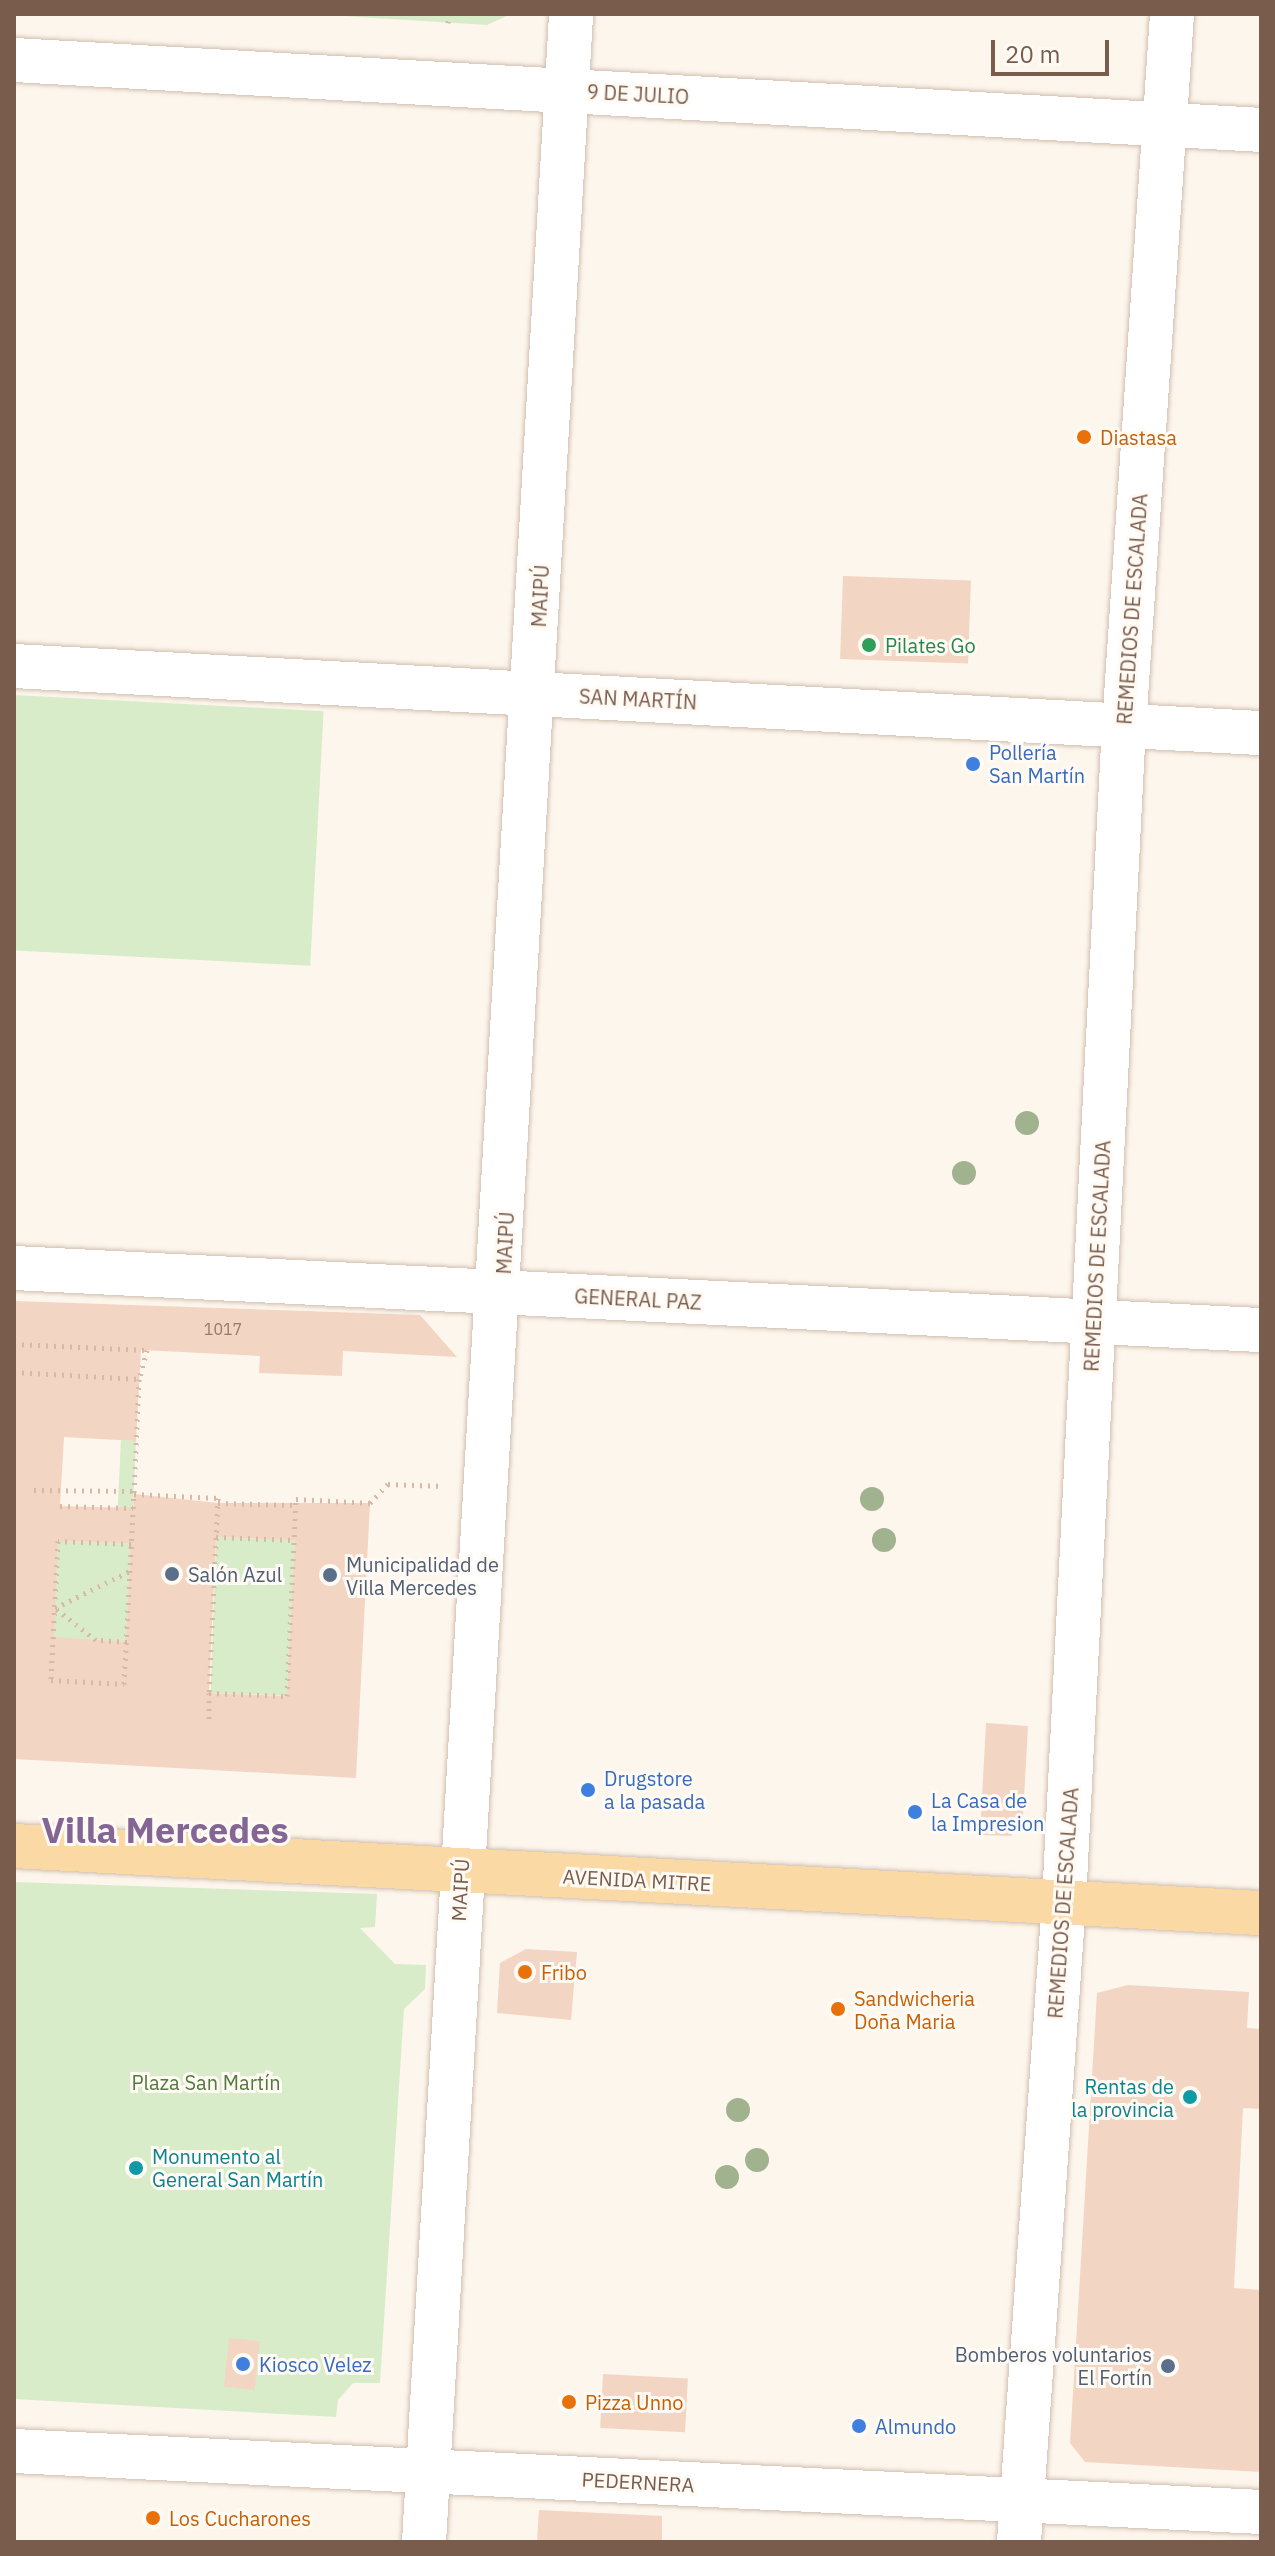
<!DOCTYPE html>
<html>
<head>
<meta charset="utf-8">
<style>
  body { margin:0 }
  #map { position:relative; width:1275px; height:2556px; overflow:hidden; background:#fdf6ec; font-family:"IBM Plex Sans",sans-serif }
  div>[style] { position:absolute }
  .green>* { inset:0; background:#d8ecc9; transform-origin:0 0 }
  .building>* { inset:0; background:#f3d5c3; transform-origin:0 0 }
  .path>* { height:5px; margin-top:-2.5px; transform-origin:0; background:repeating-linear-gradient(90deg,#d9b8a5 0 2px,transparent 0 8px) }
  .roads { filter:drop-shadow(0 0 2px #d1beb0) drop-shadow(0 0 2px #d1beb0) }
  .minor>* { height:44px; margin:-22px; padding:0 22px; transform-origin:22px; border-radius:22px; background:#fff }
  .major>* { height:44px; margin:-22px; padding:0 22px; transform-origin:22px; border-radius:22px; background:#fbd9a5 }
  .trees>* { width:24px; height:24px; margin:-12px; border-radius:50%; background:#a0b28e }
  .dots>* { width:22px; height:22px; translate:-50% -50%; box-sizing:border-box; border:4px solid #fffaf3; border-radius:50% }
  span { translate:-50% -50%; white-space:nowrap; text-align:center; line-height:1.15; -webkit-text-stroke:6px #fffaf3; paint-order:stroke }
  .number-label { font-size:16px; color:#987a6a }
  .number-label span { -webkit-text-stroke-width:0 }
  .street-label { font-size:20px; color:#7a5c4d }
  .food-label { font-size:20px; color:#c56008 }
  .left { translate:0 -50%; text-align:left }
  .leisure-label { font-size:20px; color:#27864d }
  .shop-label { font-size:20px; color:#366cbe }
  .service-label { font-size:20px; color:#4e5e75 }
  .right { translate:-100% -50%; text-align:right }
  .park-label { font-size:20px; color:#537a41 }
  .culture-label { font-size:20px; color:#0d838f }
  .town-label { font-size:36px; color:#846695; font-weight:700 }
  .frame { position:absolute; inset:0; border:16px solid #7a5c4d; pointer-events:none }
  .scale { position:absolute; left:991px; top:40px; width:118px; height:36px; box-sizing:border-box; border:4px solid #7a5c4d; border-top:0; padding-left:10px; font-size:24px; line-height:28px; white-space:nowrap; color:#7a5c4d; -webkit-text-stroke:6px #fffaf3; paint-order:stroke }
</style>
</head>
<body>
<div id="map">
  <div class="green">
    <div style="clip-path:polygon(311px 14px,511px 14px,487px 25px)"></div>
    <div style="left:14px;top:695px;width:310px;height:255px;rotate:3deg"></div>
    <div style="clip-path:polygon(121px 1440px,136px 1441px,127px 1642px,51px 1680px,58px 1541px,116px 1542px)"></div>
    <div style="left:216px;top:1537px;width:79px;height:156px;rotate:2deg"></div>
    <div style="clip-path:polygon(14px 1882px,377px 1894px,375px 1927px,360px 1928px,395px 1964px,426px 1965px,425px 1989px,404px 2009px,380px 2383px,353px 2383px,338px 2400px,336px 2417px,14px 2399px)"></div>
  </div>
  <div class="building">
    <div style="left:843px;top:576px;width:128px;height:83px;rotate:2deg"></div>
    <div style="clip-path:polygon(evenodd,14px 1301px,420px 1315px,457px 1357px,343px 1351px,342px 1376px,259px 1373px,260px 1356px,141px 1350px,136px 1441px,64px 1437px,60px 1506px,133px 1508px,134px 1494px,218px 1503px,370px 1503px,356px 1778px,14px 1759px,14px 1301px,216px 1537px,295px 1540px,287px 1696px,209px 1693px,216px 1537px,14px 1301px,58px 1541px,131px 1543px,126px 1642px,54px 1637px,58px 1541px)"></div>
    <div style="clip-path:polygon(986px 1723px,1028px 1726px,1023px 1816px,1011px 1836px,980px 1835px)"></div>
    <div style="clip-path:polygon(526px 1949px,577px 1952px,571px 2020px,497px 2013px,500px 1963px)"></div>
    <div style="clip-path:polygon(1128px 1985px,1249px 1992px,1247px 2028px,1261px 2029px,1261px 2109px,1243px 2108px,1234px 2288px,1261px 2290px,1261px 2472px,1085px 2462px,1070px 2443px,1097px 1993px)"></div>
    <div style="left:229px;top:2338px;width:31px;height:49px;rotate:6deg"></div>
    <div style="left:603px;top:2374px;width:85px;height:54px;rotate:3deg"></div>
    <div style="clip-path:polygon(539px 2510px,662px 2516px,662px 2542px,537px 2542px)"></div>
  </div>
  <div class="path">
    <div style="left:448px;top:23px;width:9px;rotate:-84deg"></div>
    <div style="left:14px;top:1344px;width:133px;rotate:2.6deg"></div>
    <div style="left:147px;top:1350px;width:30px;rotate:105deg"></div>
    <div style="left:14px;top:1372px;width:125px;rotate:3.2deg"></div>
    <div style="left:139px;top:1379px;width:115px;rotate:92.5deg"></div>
    <div style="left:34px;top:1490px;width:99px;rotate:0.6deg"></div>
    <div style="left:218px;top:1503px;width:78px;rotate:1.5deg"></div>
    <div style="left:60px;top:1506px;width:73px;rotate:1.6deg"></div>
    <div style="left:216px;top:1537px;width:79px;rotate:2.2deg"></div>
    <div style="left:131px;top:1544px;width:73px;rotate:-177.6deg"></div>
    <div style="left:58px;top:1541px;width:139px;rotate:92.9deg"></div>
    <div style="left:51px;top:1680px;width:73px;rotate:3.1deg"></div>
    <div style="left:124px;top:1684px;width:190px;rotate:-87deg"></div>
    <div style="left:134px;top:1494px;width:84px;rotate:2.7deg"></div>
    <div style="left:218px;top:1498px;width:195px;rotate:92.6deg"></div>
    <div style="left:209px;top:1693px;width:78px;rotate:2.2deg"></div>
    <div style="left:287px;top:1696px;width:197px;rotate:-87.4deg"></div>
    <div style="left:296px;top:1499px;width:74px;rotate:3.1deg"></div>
    <div style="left:370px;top:1503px;width:26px;rotate:-47deg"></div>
    <div style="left:388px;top:1484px;width:55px;rotate:2.1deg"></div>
    <div style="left:127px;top:1642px;width:31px;rotate:-176deg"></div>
    <div style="left:96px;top:1640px;width:52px;rotate:-142deg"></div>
    <div style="left:55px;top:1608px;width:84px;rotate:-26.3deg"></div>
    <div style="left:209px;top:1693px;width:31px;rotate:90deg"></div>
  </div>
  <div class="roads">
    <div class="minor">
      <div style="left:14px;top:60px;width:1249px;rotate:3.21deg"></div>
      <div style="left:14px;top:666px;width:1249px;rotate:3.08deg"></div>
      <div style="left:14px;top:1268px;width:1249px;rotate:2.85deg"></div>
      <div style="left:14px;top:2451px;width:1248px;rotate:2.8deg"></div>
      <div style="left:424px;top:2542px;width:2532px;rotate:-86.67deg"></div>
      <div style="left:1019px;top:2542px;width:643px;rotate:-85.98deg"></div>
      <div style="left:1064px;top:1901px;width:1177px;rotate:-87.08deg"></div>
      <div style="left:1124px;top:726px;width:714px;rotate:-86.14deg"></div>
    </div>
    <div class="major">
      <div style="left:14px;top:1846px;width:1249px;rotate:3.08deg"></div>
    </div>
  </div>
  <div class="trees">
    <div style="left:1027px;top:1123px"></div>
    <div style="left:964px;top:1173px"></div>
    <div style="left:872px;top:1499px"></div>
    <div style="left:884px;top:1540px"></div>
    <div style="left:738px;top:2110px"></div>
    <div style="left:757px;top:2160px"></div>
    <div style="left:727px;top:2177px"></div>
  </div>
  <div class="dots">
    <div style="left:1084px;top:437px;background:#e8710a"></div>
    <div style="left:869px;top:645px;background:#2e9e5b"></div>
    <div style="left:973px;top:764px;background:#3f7fe0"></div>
    <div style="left:172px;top:1574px;background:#5c6f8a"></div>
    <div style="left:330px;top:1575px;background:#5c6f8a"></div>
    <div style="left:588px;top:1790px;background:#3f7fe0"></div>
    <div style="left:915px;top:1812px;background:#3f7fe0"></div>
    <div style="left:525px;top:1972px;background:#e8710a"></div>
    <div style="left:838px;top:2009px;background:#e8710a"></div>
    <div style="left:1190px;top:2097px;background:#0f9aa8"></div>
    <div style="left:136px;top:2168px;background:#0f9aa8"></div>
    <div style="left:243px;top:2364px;background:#3f7fe0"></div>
    <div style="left:1168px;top:2366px;background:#5c6f8a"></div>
    <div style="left:569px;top:2402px;background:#e8710a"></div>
    <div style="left:859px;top:2426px;background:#3f7fe0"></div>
    <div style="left:153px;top:2518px;background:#e8710a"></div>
  </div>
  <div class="number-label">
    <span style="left:223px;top:1329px">1017</span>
  </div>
  <div class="street-label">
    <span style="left:638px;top:94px;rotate:3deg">9 DE JULIO</span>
    <span style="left:540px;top:596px;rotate:-87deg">MAIPÚ</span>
    <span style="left:1132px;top:609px;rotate:-86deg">REMEDIOS DE ESCALADA</span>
    <span style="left:638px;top:699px;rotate:3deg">SAN MARTÍN</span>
    <span style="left:505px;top:1243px;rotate:-87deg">MAIPÚ</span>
    <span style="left:1097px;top:1256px;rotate:-87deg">REMEDIOS DE ESCALADA</span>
    <span style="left:638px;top:1299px;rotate:3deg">GENERAL PAZ</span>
    <span style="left:637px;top:1880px;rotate:3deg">AVENIDA MITRE</span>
    <span style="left:460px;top:1890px;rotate:-87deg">MAIPÚ</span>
    <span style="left:1063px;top:1903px;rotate:-86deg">REMEDIOS DE ESCALADA</span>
    <span style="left:638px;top:2482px;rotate:3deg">PEDERNERA</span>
  </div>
  <div class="food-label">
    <span class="left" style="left:1100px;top:437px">Diastasa</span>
    <span class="left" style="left:541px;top:1972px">Fribo</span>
    <span class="left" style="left:854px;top:2010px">Sandwicheria<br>Doña Maria</span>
    <span class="left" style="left:585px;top:2402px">Pizza Unno</span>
    <span class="left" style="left:169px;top:2518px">Los Cucharones</span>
  </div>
  <div class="leisure-label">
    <span class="left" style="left:885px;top:645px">Pilates Go</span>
  </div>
  <div class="shop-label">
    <span class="left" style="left:989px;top:764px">Pollería<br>San Martín</span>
    <span class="left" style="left:604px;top:1790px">Drugstore<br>a la pasada</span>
    <span class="left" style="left:931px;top:1812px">La Casa de<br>la Impresion</span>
    <span class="left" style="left:259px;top:2364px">Kiosco Velez</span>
    <span class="left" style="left:875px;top:2426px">Almundo</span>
  </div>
  <div class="service-label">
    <span class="left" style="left:346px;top:1576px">Municipalidad de<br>Villa Mercedes</span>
    <span class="left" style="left:188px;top:1574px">Salón Azul</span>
    <span class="right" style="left:1152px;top:2366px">Bomberos voluntarios<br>El Fortín</span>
  </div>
  <div class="park-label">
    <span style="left:206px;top:2082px">Plaza San Martín</span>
  </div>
  <div class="culture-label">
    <span class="right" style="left:1174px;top:2098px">Rentas de<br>la provincia</span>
    <span class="left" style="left:152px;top:2168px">Monumento al<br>General San Martín</span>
  </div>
  <div class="town-label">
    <span style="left:165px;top:1830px">Villa Mercedes</span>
  </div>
  <div class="frame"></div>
  <div class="scale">20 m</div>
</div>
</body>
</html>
